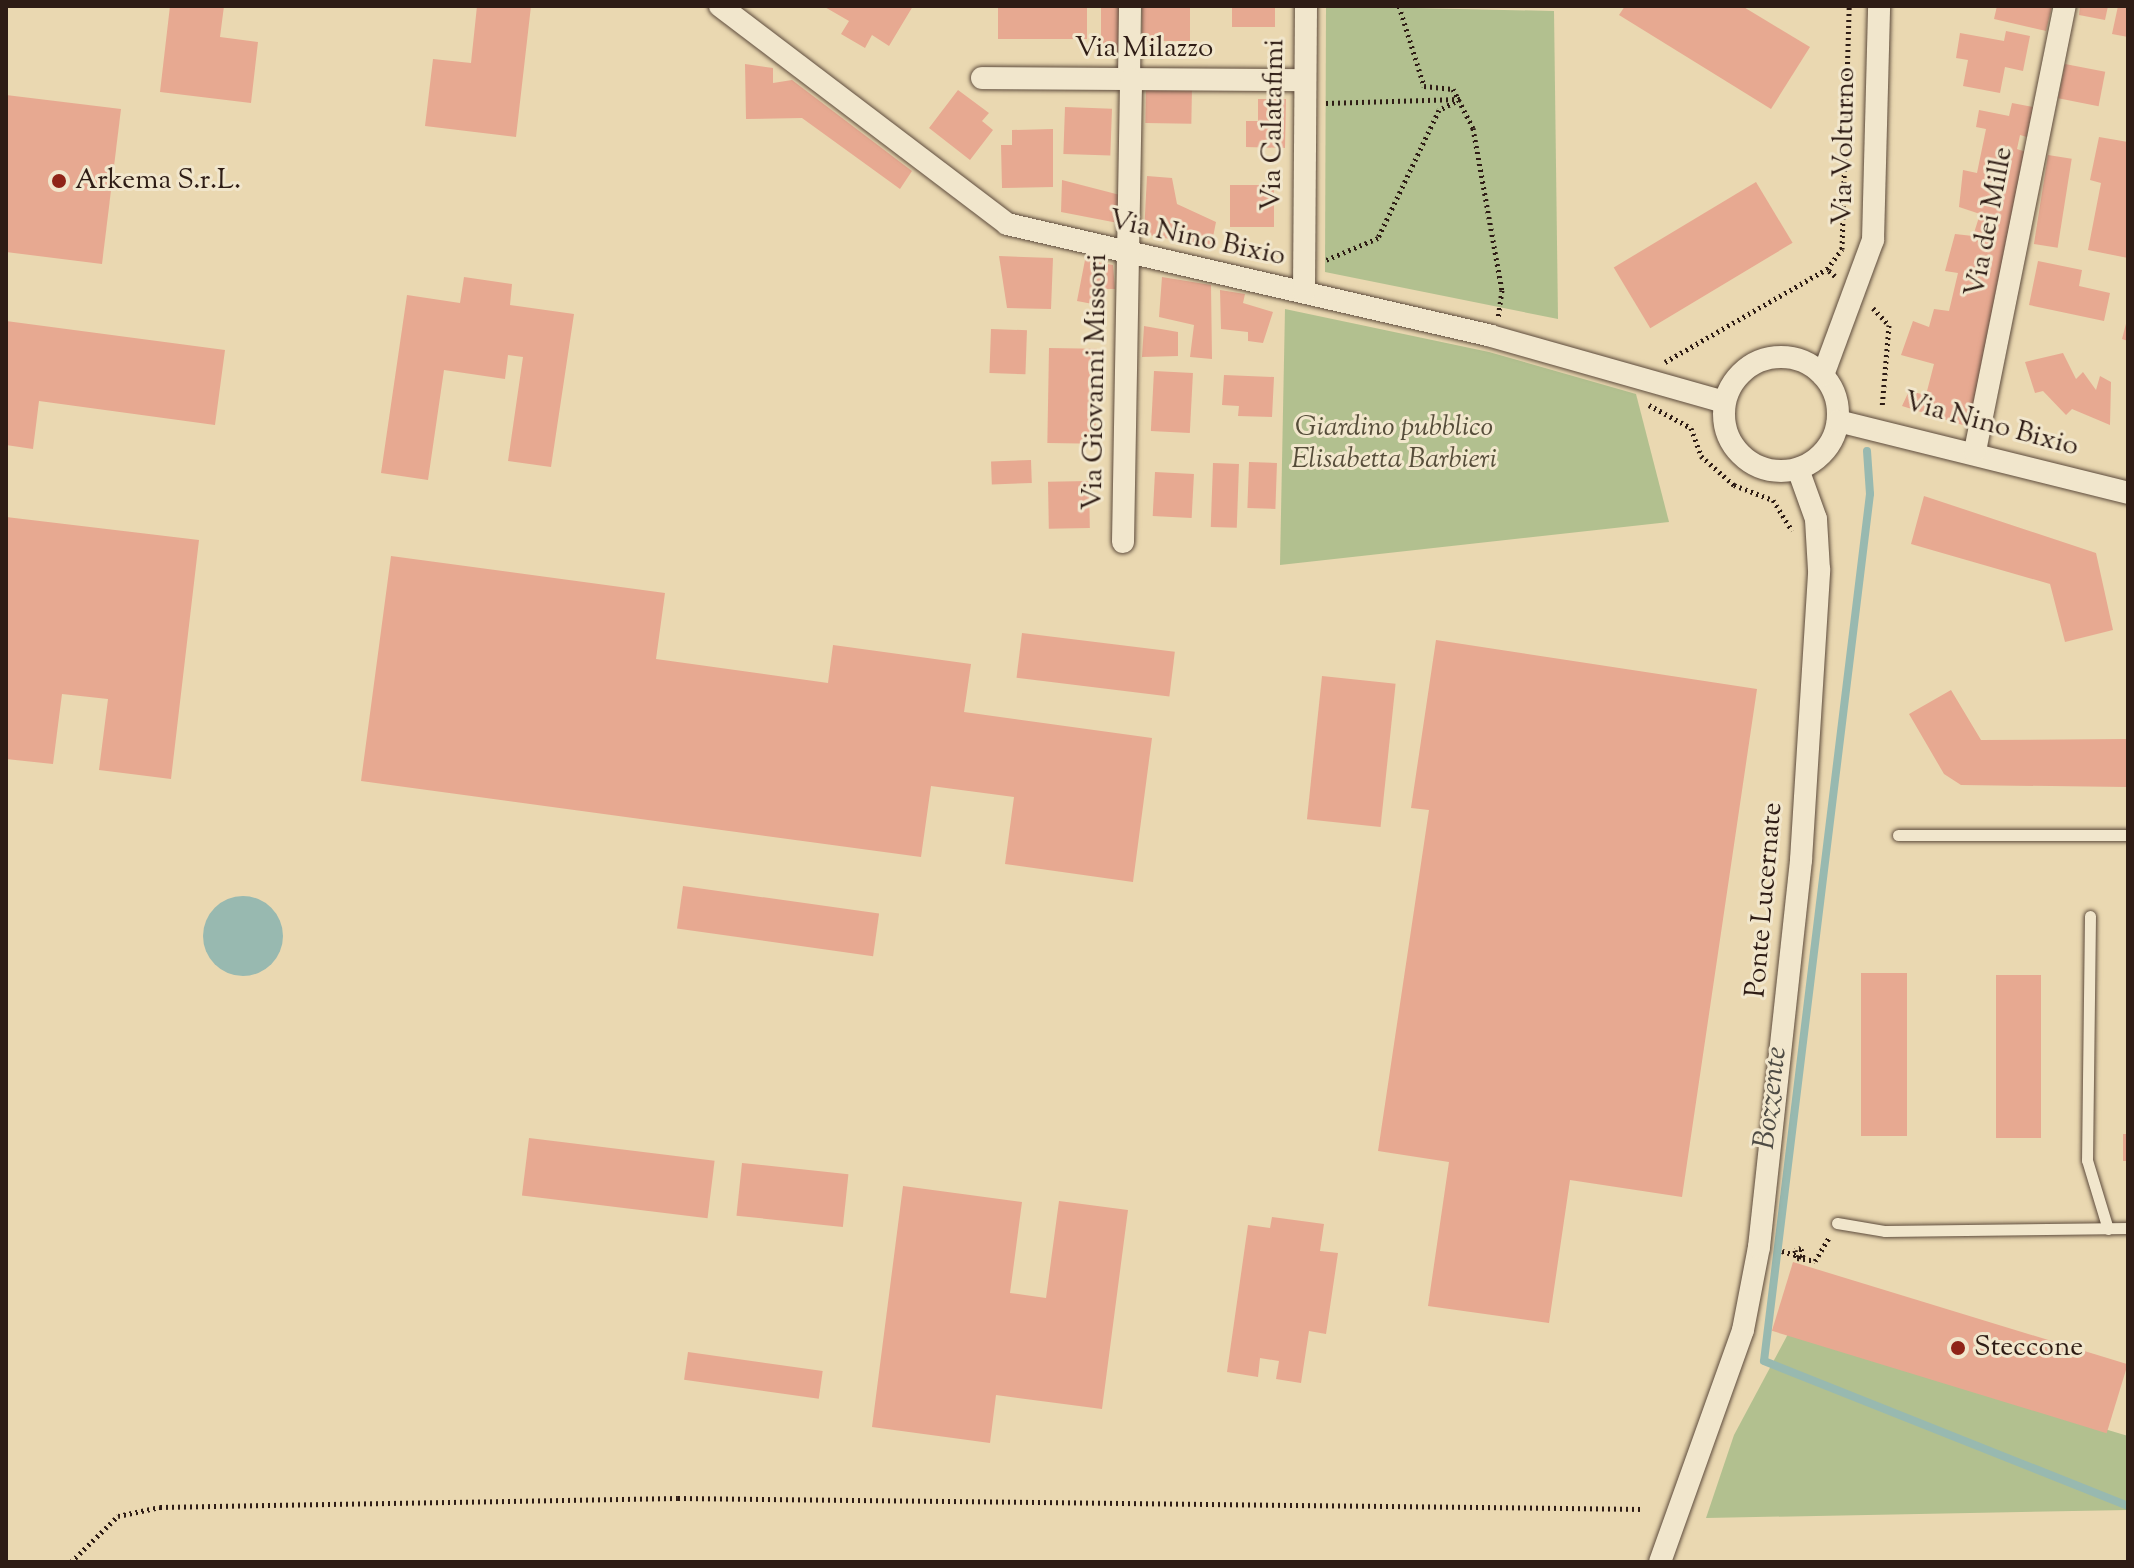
<!DOCTYPE html>
<html>
<head>
<meta charset="utf-8">
<style>
  body { margin:0 }
  #map { position:relative; width:2134px; height:1568px; overflow:hidden; background:#ead8b1; font-family:"Sorts Mill Goudy",serif }
  div>[style] { position:absolute }
  .green>* { inset:0; background:#b2c08f }
  .water>* { inset:0; background:#98b9b0 }
  .round { border-radius:50% }
  .stream>* { height:8px; margin:-4px; padding:0 4px; transform-origin:4px; border-radius:4px; background:#98b9b0 }
  .building>* { inset:0; background:#e7a991; transform-origin:0 0 }
  .path>* { height:5px; margin-top:-2.5px; transform-origin:0; background:repeating-linear-gradient(90deg,#2e1c15 0 2px,transparent 0 6px) }
  .roads { filter:drop-shadow(0 0 2px #5d4b3c) drop-shadow(0 0 2px #5d4b3c) }
  .lane>* { height:11px; margin:-5.5px; padding:0 5.5px; transform-origin:5.5px; border-radius:5.5px; background:#f1e6cc }
  .street>* { height:22px; margin:-11px; padding:0 11px; transform-origin:11px; border-radius:11px; background:#f1e6cc }
  .street>.ring { margin:-11px; padding:0; box-sizing:content-box; background:none; border:22px solid #f1e6cc; border-radius:50% }
  .dots>* { width:22px; height:22px; translate:-50% -50%; box-sizing:border-box; border:4px solid #f1e6cc; border-radius:50% }
  span { translate:-50% -50%; white-space:nowrap; text-align:center; line-height:1.15; -webkit-text-stroke:6px #f1e6cc; paint-order:stroke }
  .street-label { font-size:28px; color:#2e1c15 }
  .poi-label { font-size:28px; color:#2e1c15 }
  .left { translate:0 -50%; text-align:left }
  .park-label { font-size:28px; color:#564d3a; font-style:italic }
  .water-label { font-size:30px; color:#4e4b44; font-style:italic }
  .frame { position:absolute; inset:0; border:8px solid #2e1c15; pointer-events:none }
</style>
</head>
<body>
<div id="map">
  <div class="green">
    <div style="clip-path:polygon(1326px 6px,1554px 11px,1558px 319px,1325px 272px)"></div>
    <div style="clip-path:polygon(1285px 309px,1489px 352px,1636px 394px,1669px 522px,1280px 565px)"></div>
    <div style="clip-path:polygon(1788px 1334px,2128px 1436px,2128px 1510px,1706px 1518px,1734px 1435px)"></div>
  </div>
  <div class="water">
    <div class="round" style="left:203px;top:896px;width:80px;height:80px"></div>
  </div>
  <div class="stream">
    <div style="left:1867px;top:451px;width:43px;rotate:86deg"></div>
    <div style="left:1870px;top:494px;width:873px;rotate:96.97deg"></div>
    <div style="left:1764px;top:1361px;width:392px;rotate:21.7deg"></div>
  </div>
  <div class="building">
    <div style="clip-path:polygon(170px 6px,224px 6px,220px 37px,258px 42px,251px 103px,160px 92px)"></div>
    <div style="clip-path:polygon(477px 6px,531px 6px,516px 137px,425px 126px,433px 59px,471px 63px)"></div>
    <div style="clip-path:polygon(823px 6px,913px 6px,889px 46px,872px 35px,865px 48px,841px 34px,849px 21px)"></div>
    <div style="left:998px;top:6px;width:89px;height:33px"></div>
    <div style="left:1101px;top:6px;width:23px;height:46px"></div>
    <div style="left:1142px;top:6px;width:48px;height:35px"></div>
    <div style="left:1232px;top:6px;width:43px;height:21px"></div>
    <div style="clip-path:polygon(1625px 6px,1742px 6px,1810px 47px,1771px 109px,1619px 15px)"></div>
    <div style="clip-path:polygon(1997px 6px,2052px 6px,2046px 31px,1994px 19px)"></div>
    <div style="clip-path:polygon(2080px 6px,2108px 6px,2105px 20px,2079px 15px)"></div>
    <div style="clip-path:polygon(2118px 6px,2128px 6px,2128px 37px,2112px 34px)"></div>
    <div style="clip-path:polygon(2006px 31px,2030px 36px,2023px 71px,2005px 67px,2000px 93px,1963px 86px,1968px 60px,1956px 58px,1960px 33px,2004px 41px)"></div>
    <div style="clip-path:polygon(745px 64px,773px 68px,773px 83px,792px 80px,912px 171px,900px 189px,802px 118px,746px 119px)"></div>
    <div style="left:2065px;top:64px;width:41px;height:35px;rotate:11deg"></div>
    <div style="left:1146px;top:86px;width:46px;height:37px;rotate:1deg"></div>
    <div style="clip-path:polygon(958px 90px,989px 113px,982px 121px,993px 130px,970px 160px,929px 128px)"></div>
    <div style="clip-path:polygon(6px 95px,121px 109px,102px 264px,6px 252px)"></div>
    <div style="clip-path:polygon(1258px 99px,1286px 99px,1285px 148px,1246px 147px,1246px 121px,1258px 121px)"></div>
    <div style="clip-path:polygon(2012px 103px,2033px 107px,2027px 137px,2020px 135px,2017px 149px,2026px 152px,1969px 427px,1902px 406px,1909px 391px,1926px 395px,1934px 364px,1901px 355px,1913px 321px,1929px 327px,1934px 309px,1949px 311px,1958px 273px,1945px 271px,1955px 234px,1973px 236px,1980px 214px,1959px 207px,1963px 170px,1977px 173px,1986px 129px,1976px 127px,1979px 110px,2009px 116px)"></div>
    <div style="left:1065px;top:107px;width:47px;height:47px;rotate:2deg"></div>
    <div style="clip-path:polygon(1053px 129px,1053px 187px,1002px 188px,1001px 145px,1012px 145px,1012px 130px)"></div>
    <div style="clip-path:polygon(2099px 137px,2128px 142px,2128px 258px,2088px 250px,2101px 183px,2090px 180px)"></div>
    <div style="left:2048px;top:155px;width:24px;height:90px;rotate:9deg"></div>
    <div style="clip-path:polygon(1147px 176px,1172px 178px,1177px 204px,1216px 222px,1211px 247px,1144px 234px)"></div>
    <div style="clip-path:polygon(1062px 180px,1120px 195px,1118px 223px,1061px 212px)"></div>
    <div style="left:1756px;top:182px;width:71px;height:166px;rotate:59deg"></div>
    <div style="left:1230px;top:185px;width:44px;height:42px"></div>
    <div style="clip-path:polygon(999px 256px,1053px 258px,1051px 309px,1007px 308px)"></div>
    <div style="clip-path:polygon(1085px 260px,1113px 265px,1115px 289px,1102px 289px,1098px 305px,1077px 301px)"></div>
    <div style="clip-path:polygon(2038px 261px,2082px 270px,2079px 286px,2110px 293px,2104px 321px,2029px 305px)"></div>
    <div style="clip-path:polygon(464px 277px,512px 284px,510px 305px,574px 314px,551px 467px,508px 461px,523px 357px,508px 355px,505px 379px,444px 370px,428px 480px,381px 473px,407px 295px,460px 303px)"></div>
    <div style="clip-path:polygon(1162px 277px,1211px 285px,1212px 359px,1190px 357px,1194px 325px,1159px 317px)"></div>
    <div style="clip-path:polygon(1220px 290px,1245px 294px,1243px 303px,1273px 312px,1263px 343px,1248px 341px,1248px 332px,1221px 329px)"></div>
    <div style="clip-path:polygon(2127px 320px,2128px 320px,2128px 341px,2122px 339px)"></div>
    <div style="clip-path:polygon(6px 321px,225px 350px,215px 425px,39px 401px,33px 449px,6px 445px)"></div>
    <div style="clip-path:polygon(1144px 326px,1178px 332px,1178px 356px,1142px 357px)"></div>
    <div style="left:991px;top:329px;width:36px;height:44px;rotate:2deg"></div>
    <div style="left:1049px;top:348px;width:48px;height:95px;rotate:1deg"></div>
    <div style="clip-path:polygon(2063px 353px,2076px 379px,2083px 372px,2096px 390px,2100px 376px,2111px 382px,2110px 425px,2072px 409px,2066px 415px,2043px 391px,2035px 393px,2025px 362px)"></div>
    <div style="left:1154px;top:371px;width:39px;height:60px;rotate:3deg"></div>
    <div style="clip-path:polygon(1224px 375px,1274px 377px,1272px 417px,1238px 416px,1239px 406px,1222px 405px)"></div>
    <div style="left:1031px;top:460px;width:23px;height:40px;rotate:88deg"></div>
    <div style="left:1249px;top:462px;width:28px;height:46px;rotate:2deg"></div>
    <div style="left:1213px;top:463px;width:26px;height:64px;rotate:2deg"></div>
    <div style="left:1155px;top:472px;width:39px;height:44px;rotate:3deg"></div>
    <div style="left:1089px;top:481px;width:47px;height:41px;rotate:89deg"></div>
    <div style="clip-path:polygon(1924px 496px,2096px 553px,2113px 630px,2065px 642px,2050px 584px,1911px 544px)"></div>
    <div style="clip-path:polygon(6px 517px,199px 540px,171px 779px,99px 770px,108px 699px,62px 694px,53px 764px,6px 759px)"></div>
    <div style="clip-path:polygon(391px 556px,665px 593px,656px 659px,828px 683px,833px 645px,971px 664px,964px 712px,1152px 738px,1133px 882px,1005px 864px,1014px 797px,931px 786px,921px 857px,361px 781px)"></div>
    <div style="left:1022px;top:633px;width:154px;height:45px;rotate:7deg"></div>
    <div style="clip-path:polygon(1436px 640px,1757px 689px,1682px 1197px,1570px 1180px,1549px 1323px,1428px 1306px,1449px 1162px,1378px 1151px,1429px 810px,1411px 808px)"></div>
    <div style="left:1322px;top:676px;width:74px;height:144px;rotate:6deg"></div>
    <div style="clip-path:polygon(1951px 690px,1981px 740px,2126px 739px,2126px 787px,1961px 785px,1944px 774px,1909px 714px)"></div>
    <div style="left:683px;top:886px;width:198px;height:43px;rotate:8deg"></div>
    <div style="left:1861px;top:973px;width:46px;height:163px"></div>
    <div style="left:1996px;top:975px;width:45px;height:163px"></div>
    <div style="left:2123px;top:1134px;width:5px;height:27px"></div>
    <div style="left:529px;top:1138px;width:187px;height:58px;rotate:7deg"></div>
    <div style="left:742px;top:1163px;width:107px;height:53px;rotate:6deg"></div>
    <div style="clip-path:polygon(903px 1186px,1022px 1202px,1010px 1293px,1046px 1298px,1059px 1201px,1128px 1210px,1102px 1409px,996px 1395px,990px 1443px,872px 1427px)"></div>
    <div style="clip-path:polygon(1272px 1217px,1324px 1224px,1320px 1251px,1338px 1253px,1326px 1334px,1309px 1331px,1301px 1383px,1276px 1379px,1279px 1361px,1260px 1358px,1258px 1377px,1227px 1372px,1248px 1225px,1270px 1228px)"></div>
    <div style="left:1793px;top:1262px;width:350px;height:72px;rotate:17deg"></div>
    <div style="left:688px;top:1352px;width:136px;height:28px;rotate:8deg"></div>
  </div>
  <div class="path">
    <div style="left:1399px;top:6px;width:84px;rotate:72.6deg"></div>
    <div style="left:1424px;top:86px;width:29px;rotate:6deg"></div>
    <div style="left:1453px;top:89px;width:44px;rotate:62.9deg"></div>
    <div style="left:1473px;top:128px;width:165px;rotate:79.9deg"></div>
    <div style="left:1502px;top:290px;width:27px;rotate:98deg"></div>
    <div style="left:1326px;top:103px;width:134px;rotate:-1.7deg"></div>
    <div style="left:1460px;top:99px;width:24px;rotate:152deg"></div>
    <div style="left:1439px;top:110px;width:142px;rotate:115.5deg"></div>
    <div style="left:1378px;top:238px;width:56px;rotate:157.1deg"></div>
    <div style="left:1835px;top:276px;width:11px;rotate:-139deg"></div>
    <div style="left:1827px;top:269px;width:25px;rotate:-53deg"></div>
    <div style="left:1842px;top:249px;width:243px;rotate:-88.3deg"></div>
    <div style="left:1873px;top:308px;width:23px;rotate:47deg"></div>
    <div style="left:1889px;top:325px;width:83px;rotate:94.8deg"></div>
    <div style="left:1665px;top:362px;width:187px;rotate:-29.9deg"></div>
    <div style="left:1649px;top:405px;width:48px;rotate:28.7deg"></div>
    <div style="left:1691px;top:428px;width:30px;rotate:70deg"></div>
    <div style="left:1701px;top:456px;width:44px;rotate:41.3deg"></div>
    <div style="left:1734px;top:485px;width:42px;rotate:21deg"></div>
    <div style="left:1773px;top:500px;width:36px;rotate:58deg"></div>
    <div style="left:1782px;top:1251px;width:22px;rotate:16deg"></div>
    <div style="left:1803px;top:1257px;width:9px;rotate:-103deg"></div>
    <div style="left:1801px;top:1248px;width:6px;rotate:162deg"></div>
    <div style="left:1795px;top:1250px;width:5px;rotate:79deg"></div>
    <div style="left:1796px;top:1255px;width:3px;rotate:72deg"></div>
    <div style="left:1797px;top:1258px;width:18px;rotate:9deg"></div>
    <div style="left:1815px;top:1261px;width:27px;rotate:-59deg"></div>
    <div style="left:71px;top:1562px;width:66px;rotate:-44.4deg"></div>
    <div style="left:118px;top:1516px;width:43px;rotate:-12.1deg"></div>
    <div style="left:160px;top:1507px;width:518px;rotate:-1deg"></div>
    <div style="left:678px;top:1498px;width:966px;rotate:0.65deg"></div>
  </div>
  <div class="roads">
    <div class="lane">
      <div style="left:1898px;top:835px;width:230px"></div>
      <div style="left:2090px;top:916px;width:244px;rotate:90.7deg"></div>
      <div style="left:2087px;top:1160px;width:72px;rotate:73.1deg"></div>
      <div style="left:1837px;top:1223px;width:49px;rotate:9.5deg"></div>
      <div style="left:1885px;top:1231px;width:243px;rotate:-0.7deg"></div>
    </div>
    <div class="street">
      <div style="left:720px;top:6px;width:360px;rotate:37.2deg"></div>
      <div style="left:1007px;top:224px;width:497px;rotate:13deg"></div>
      <div style="left:1491px;top:336px;width:242px;rotate:15.8deg"></div>
      <div style="left:982px;top:78px;width:323px;rotate:0.4deg"></div>
      <div style="left:1129px;top:79px;width:73px;rotate:-89.2deg"></div>
      <div style="left:1304px;top:292px;width:286px;rotate:-89.6deg"></div>
      <div class="ring" style="left:1724px;top:357px;width:92px;height:92px"></div>
      <div style="left:1823px;top:375px;width:144px;rotate:-69.7deg"></div>
      <div style="left:1873px;top:240px;width:234px;rotate:-88.5deg"></div>
      <div style="left:1838px;top:421px;width:299px;rotate:13.9deg"></div>
      <div style="left:1975px;top:451px;width:454px;rotate:-78.6deg"></div>
      <div style="left:1123px;top:542px;width:463px;rotate:-89deg"></div>
      <div style="left:1660px;top:1562px;width:246px;rotate:-70.3deg"></div>
      <div style="left:1743px;top:1330px;width:85px;rotate:-79.1deg"></div>
      <div style="left:1759px;top:1247px;width:389px;rotate:-83.8deg"></div>
      <div style="left:1801px;top:860px;width:291px;rotate:-86.4deg"></div>
      <div style="left:1819px;top:570px;width:51px;rotate:-93.4deg"></div>
      <div style="left:1816px;top:519px;width:53px;rotate:-109.8deg"></div>
    </div>
  </div>
  <div class="dots">
    <div style="left:59px;top:181px;background:#8f2418"></div>
    <div style="left:1958px;top:1348px;background:#8f2418"></div>
  </div>
  <div class="street-label">
    <span style="left:1144px;top:49px">Via Milazzo</span>
    <span style="left:1274px;top:125px;rotate:-89deg">Via Calatafimi</span>
    <span style="left:1845px;top:146px;rotate:-89deg">Via Volturno</span>
    <span style="left:1990px;top:222px;rotate:-79deg">Via dei Mille</span>
    <span style="left:1197px;top:239px;rotate:12deg">Via Nino Bixio</span>
    <span style="left:1096px;top:382px;rotate:-89deg">Via Giovanni Missori</span>
    <span style="left:1991px;top:425px;rotate:15deg">Via Nino Bixio</span>
    <span style="left:1765px;top:900px;rotate:-85deg">Ponte Lucernate</span>
  </div>
  <div class="poi-label">
    <span class="left" style="left:75px;top:181px">Arkema S.r.L.</span>
    <span class="left" style="left:1974px;top:1348px">Steccone</span>
  </div>
  <div class="park-label">
    <span style="left:1394px;top:444px">Giardino pubblico<br>Elisabetta Barbieri</span>
  </div>
  <div class="water-label">
    <span style="left:1772px;top:1098px;rotate:-83deg">Bozzente</span>
  </div>
  <div class="frame"></div>
</div>
</body>
</html>
